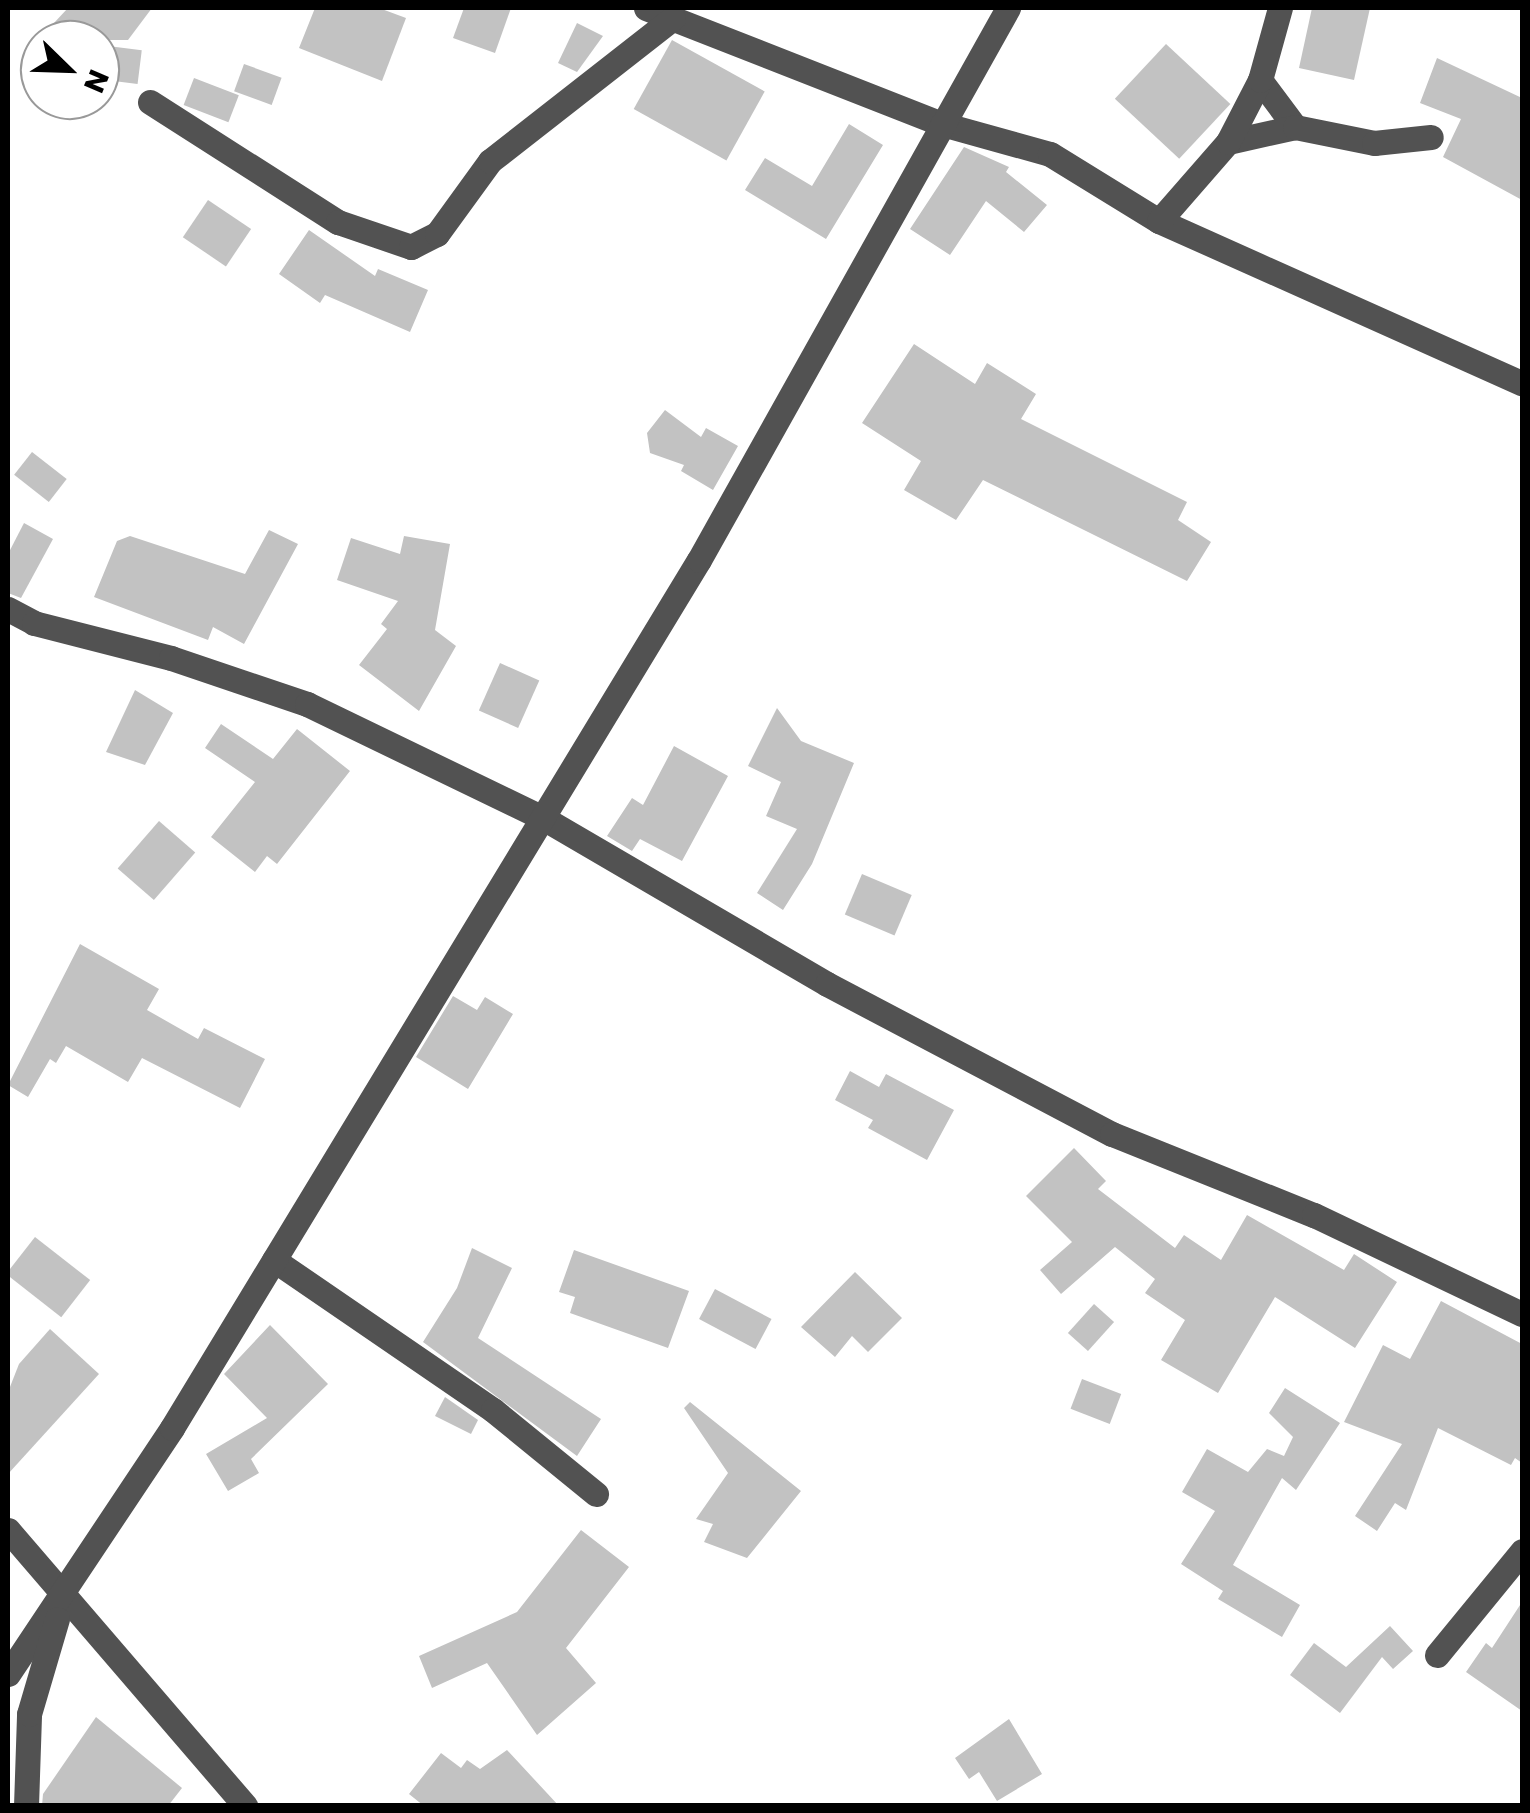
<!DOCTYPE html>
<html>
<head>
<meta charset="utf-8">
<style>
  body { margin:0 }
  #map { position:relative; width:1530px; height:1813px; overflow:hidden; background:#fff; font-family:Poppins,sans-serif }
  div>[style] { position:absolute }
  .building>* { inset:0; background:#c2c2c2; transform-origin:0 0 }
  .minor>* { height:25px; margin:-12.5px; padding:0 12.5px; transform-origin:12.5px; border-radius:12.5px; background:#525252 }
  span { translate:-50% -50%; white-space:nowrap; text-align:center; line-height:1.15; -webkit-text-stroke:8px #fff; paint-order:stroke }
  .frame { position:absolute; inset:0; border:10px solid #000; pointer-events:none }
  .north { position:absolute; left:20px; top:20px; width:100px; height:100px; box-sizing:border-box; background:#fff; border:2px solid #999; border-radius:50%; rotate:113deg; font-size:28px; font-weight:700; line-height:40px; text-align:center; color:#000 }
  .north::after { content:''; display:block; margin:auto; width:35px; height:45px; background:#000; clip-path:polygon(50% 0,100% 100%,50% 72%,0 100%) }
</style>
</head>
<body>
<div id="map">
  <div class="building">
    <div style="clip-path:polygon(68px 8px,152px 8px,128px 40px,69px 40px,53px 24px)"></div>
    <div style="clip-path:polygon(315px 8px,379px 8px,406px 18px,382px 81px,299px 48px)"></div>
    <div style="clip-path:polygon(464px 8px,511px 8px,495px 53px,453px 38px)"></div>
    <div style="clip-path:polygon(1312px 8px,1370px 8px,1354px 80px,1299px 68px)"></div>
    <div style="clip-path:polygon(577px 23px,603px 36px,577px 72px,558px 63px)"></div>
    <div style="left:672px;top:40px;width:106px;height:79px;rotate:29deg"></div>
    <div style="left:1166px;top:44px;width:88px;height:75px;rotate:43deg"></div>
    <div style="left:108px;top:46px;width:34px;height:34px;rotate:7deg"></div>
    <div style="clip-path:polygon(1437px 58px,1522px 98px,1522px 200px,1443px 157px,1461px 119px,1420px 103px)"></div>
    <div style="left:244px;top:64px;width:40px;height:29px;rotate:20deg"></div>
    <div style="left:194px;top:78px;width:48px;height:29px;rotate:21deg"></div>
    <div style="clip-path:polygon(849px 124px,883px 145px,826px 239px,745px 190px,765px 158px,812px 186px)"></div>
    <div style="clip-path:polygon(964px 147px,1009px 167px,1006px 172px,1047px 205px,1024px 232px,986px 201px,950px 255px,910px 229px)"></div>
    <div style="left:208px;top:200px;width:52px;height:45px;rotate:34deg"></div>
    <div style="clip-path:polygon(309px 230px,375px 276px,378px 269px,428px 290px,410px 332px,325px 295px,320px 303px,279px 274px)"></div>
    <div style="clip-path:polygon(914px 344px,975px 384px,987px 363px,1036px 394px,1021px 419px,1187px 502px,1178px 520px,1211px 542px,1187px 581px,983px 480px,956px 520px,904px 490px,921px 461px,862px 423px)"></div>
    <div style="clip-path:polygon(665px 410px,701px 437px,706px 428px,738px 446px,713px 490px,681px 471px,684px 465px,650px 453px,647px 433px)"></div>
    <div style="left:32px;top:452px;width:44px;height:29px;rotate:38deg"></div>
    <div style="clip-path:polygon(24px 523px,53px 539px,21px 598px,8px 593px,8px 554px)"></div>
    <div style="clip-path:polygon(269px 530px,298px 544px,244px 644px,213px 627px,208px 640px,94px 597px,117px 541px,130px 536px,245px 574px)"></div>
    <div style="clip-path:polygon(404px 536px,450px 544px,435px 630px,456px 646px,419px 711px,359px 665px,387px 629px,381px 624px,398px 601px,337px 580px,351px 538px,400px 554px)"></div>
    <div style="left:500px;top:663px;width:43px;height:52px;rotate:24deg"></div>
    <div style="clip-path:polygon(135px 690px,173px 713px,145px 765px,106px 752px)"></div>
    <div style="clip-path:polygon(777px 708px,801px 741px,854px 763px,812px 864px,783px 910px,757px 893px,797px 829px,766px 816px,781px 782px,748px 766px)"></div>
    <div style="clip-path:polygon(221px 724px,273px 759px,297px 729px,350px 771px,277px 864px,267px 856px,255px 872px,211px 837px,255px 782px,205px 748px)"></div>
    <div style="clip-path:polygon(674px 746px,728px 776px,682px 861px,640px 839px,632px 851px,607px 836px,632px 798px,643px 805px)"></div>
    <div style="left:159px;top:821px;width:48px;height:63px;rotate:41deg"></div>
    <div style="left:862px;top:874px;width:54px;height:44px;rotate:23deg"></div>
    <div style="clip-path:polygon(80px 944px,159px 989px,147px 1010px,198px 1039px,204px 1028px,265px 1059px,240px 1108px,142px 1058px,128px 1082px,66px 1046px,56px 1063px,50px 1059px,28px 1097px,8px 1085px)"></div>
    <div style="clip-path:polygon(453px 996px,477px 1010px,485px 997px,513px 1014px,468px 1089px,416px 1057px)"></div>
    <div style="clip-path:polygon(850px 1071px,879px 1087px,886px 1074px,954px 1110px,927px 1160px,868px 1128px,873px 1120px,835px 1100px)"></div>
    <div style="clip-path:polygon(1074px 1148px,1106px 1181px,1098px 1189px,1175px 1248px,1184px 1235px,1221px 1260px,1247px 1215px,1344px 1270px,1354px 1254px,1397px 1282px,1355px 1348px,1275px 1297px,1218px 1393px,1161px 1360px,1185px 1320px,1145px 1293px,1155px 1279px,1115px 1247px,1061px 1294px,1040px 1270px,1072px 1242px,1026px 1196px)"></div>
    <div style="left:35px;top:1237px;width:70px;height:47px;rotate:38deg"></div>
    <div style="clip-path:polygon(472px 1248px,512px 1268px,478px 1338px,601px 1419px,577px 1456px,423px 1342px,457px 1288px)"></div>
    <div style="clip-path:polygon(574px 1250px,689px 1291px,668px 1348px,570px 1313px,575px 1297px,559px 1292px)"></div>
    <div style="clip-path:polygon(855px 1272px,902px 1318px,868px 1352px,852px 1336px,835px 1357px,801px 1327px)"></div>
    <div style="left:715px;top:1289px;width:64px;height:34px;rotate:28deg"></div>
    <div style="clip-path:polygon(1441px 1301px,1522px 1344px,1522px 1463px,1515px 1458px,1511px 1465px,1438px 1428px,1406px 1510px,1395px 1503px,1377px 1531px,1355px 1516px,1402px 1444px,1344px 1422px,1383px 1345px,1410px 1359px)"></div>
    <div style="left:1094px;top:1304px;width:27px;height:39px;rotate:42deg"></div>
    <div style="clip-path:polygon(270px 1325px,328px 1384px,251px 1459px,259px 1473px,228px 1491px,206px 1454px,267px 1418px,224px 1374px)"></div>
    <div style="clip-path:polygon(50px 1329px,99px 1374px,8px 1474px,8px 1392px,19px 1364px)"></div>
    <div style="left:1082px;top:1379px;width:42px;height:32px;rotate:21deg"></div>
    <div style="clip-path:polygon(1285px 1388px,1340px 1423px,1296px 1490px,1282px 1478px,1233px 1565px,1300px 1605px,1282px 1637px,1218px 1599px,1223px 1591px,1181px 1564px,1215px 1511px,1182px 1492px,1207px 1449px,1248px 1472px,1267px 1449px,1284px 1456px,1293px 1437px,1269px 1413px)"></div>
    <div style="clip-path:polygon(445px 1397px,478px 1420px,471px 1434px,435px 1416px)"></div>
    <div style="clip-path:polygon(690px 1402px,801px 1491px,747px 1558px,704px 1542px,713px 1524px,696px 1519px,728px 1473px,684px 1408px)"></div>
    <div style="clip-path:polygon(581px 1530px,629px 1567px,566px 1648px,596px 1683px,537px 1735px,487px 1663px,432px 1688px,419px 1656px,517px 1612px)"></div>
    <div style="clip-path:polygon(1522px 1602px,1522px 1711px,1466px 1672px,1486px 1643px,1492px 1648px)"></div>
    <div style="clip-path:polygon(1390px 1626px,1413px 1651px,1393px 1669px,1382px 1657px,1340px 1713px,1290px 1675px,1314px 1643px,1346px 1667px)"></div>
    <div style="clip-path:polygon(96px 1717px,182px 1788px,168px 1806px,42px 1806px,43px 1794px)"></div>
    <div style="clip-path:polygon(1009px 1719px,1042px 1774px,997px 1801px,979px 1772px,969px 1779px,955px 1758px)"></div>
    <div style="clip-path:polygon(507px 1750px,559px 1806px,424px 1806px,409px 1794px,441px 1753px,461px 1768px,467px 1760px,480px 1769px)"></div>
  </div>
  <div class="minor">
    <div style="left:646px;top:8px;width:318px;rotate:21.4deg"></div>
    <div style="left:942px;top:124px;width:112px;rotate:15.5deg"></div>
    <div style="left:1050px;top:154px;width:128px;rotate:31.6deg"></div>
    <div style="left:1159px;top:221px;width:398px;rotate:24.1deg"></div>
    <div style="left:1260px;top:80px;width:59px;rotate:53.3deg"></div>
    <div style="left:150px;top:102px;width:223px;rotate:32.6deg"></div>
    <div style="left:338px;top:222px;width:77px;rotate:18.9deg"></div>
    <div style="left:411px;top:247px;width:29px;rotate:-27deg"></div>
    <div style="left:437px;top:234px;width:90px;rotate:-54deg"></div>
    <div style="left:490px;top:161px;width:232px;rotate:-38deg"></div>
    <div style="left:1228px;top:142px;width:69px;rotate:-12.6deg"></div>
    <div style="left:1295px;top:127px;width:81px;rotate:11.4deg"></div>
    <div style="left:1374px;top:143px;width:57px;rotate:-6deg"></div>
    <div style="left:1159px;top:221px;width:105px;rotate:-48.9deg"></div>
    <div style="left:1228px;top:142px;width:70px;rotate:-62.7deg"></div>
    <div style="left:1260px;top:80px;width:75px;rotate:-74.5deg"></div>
    <div style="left:8px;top:609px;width:30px;rotate:28deg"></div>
    <div style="left:34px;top:623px;width:141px;rotate:14.3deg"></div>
    <div style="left:171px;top:658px;width:144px;rotate:18.7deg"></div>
    <div style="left:307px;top:704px;width:262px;rotate:25.8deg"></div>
    <div style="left:543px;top:818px;width:329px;rotate:30.3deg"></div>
    <div style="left:827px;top:984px;width:322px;rotate:27.8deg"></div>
    <div style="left:1112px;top:1134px;width:218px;rotate:21.9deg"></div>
    <div style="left:1314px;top:1215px;width:230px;rotate:25.5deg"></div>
    <div style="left:274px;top:1260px;width:265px;rotate:34.4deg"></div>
    <div style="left:493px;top:1410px;width:133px;rotate:39.2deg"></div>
    <div style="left:8px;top:1530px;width:364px;rotate:49.3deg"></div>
    <div style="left:1437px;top:1655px;width:134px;rotate:-50.7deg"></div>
    <div style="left:8px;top:1674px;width:296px;rotate:-56.3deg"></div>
    <div style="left:172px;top:1428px;width:1015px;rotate:-58.74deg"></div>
    <div style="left:699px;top:560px;width:633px;rotate:-60.76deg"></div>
    <div style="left:26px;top:1806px;width:92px;rotate:-88.1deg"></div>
    <div style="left:29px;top:1714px;width:99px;rotate:-73.6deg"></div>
  </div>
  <div class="frame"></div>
  <div class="north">N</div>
</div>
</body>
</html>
